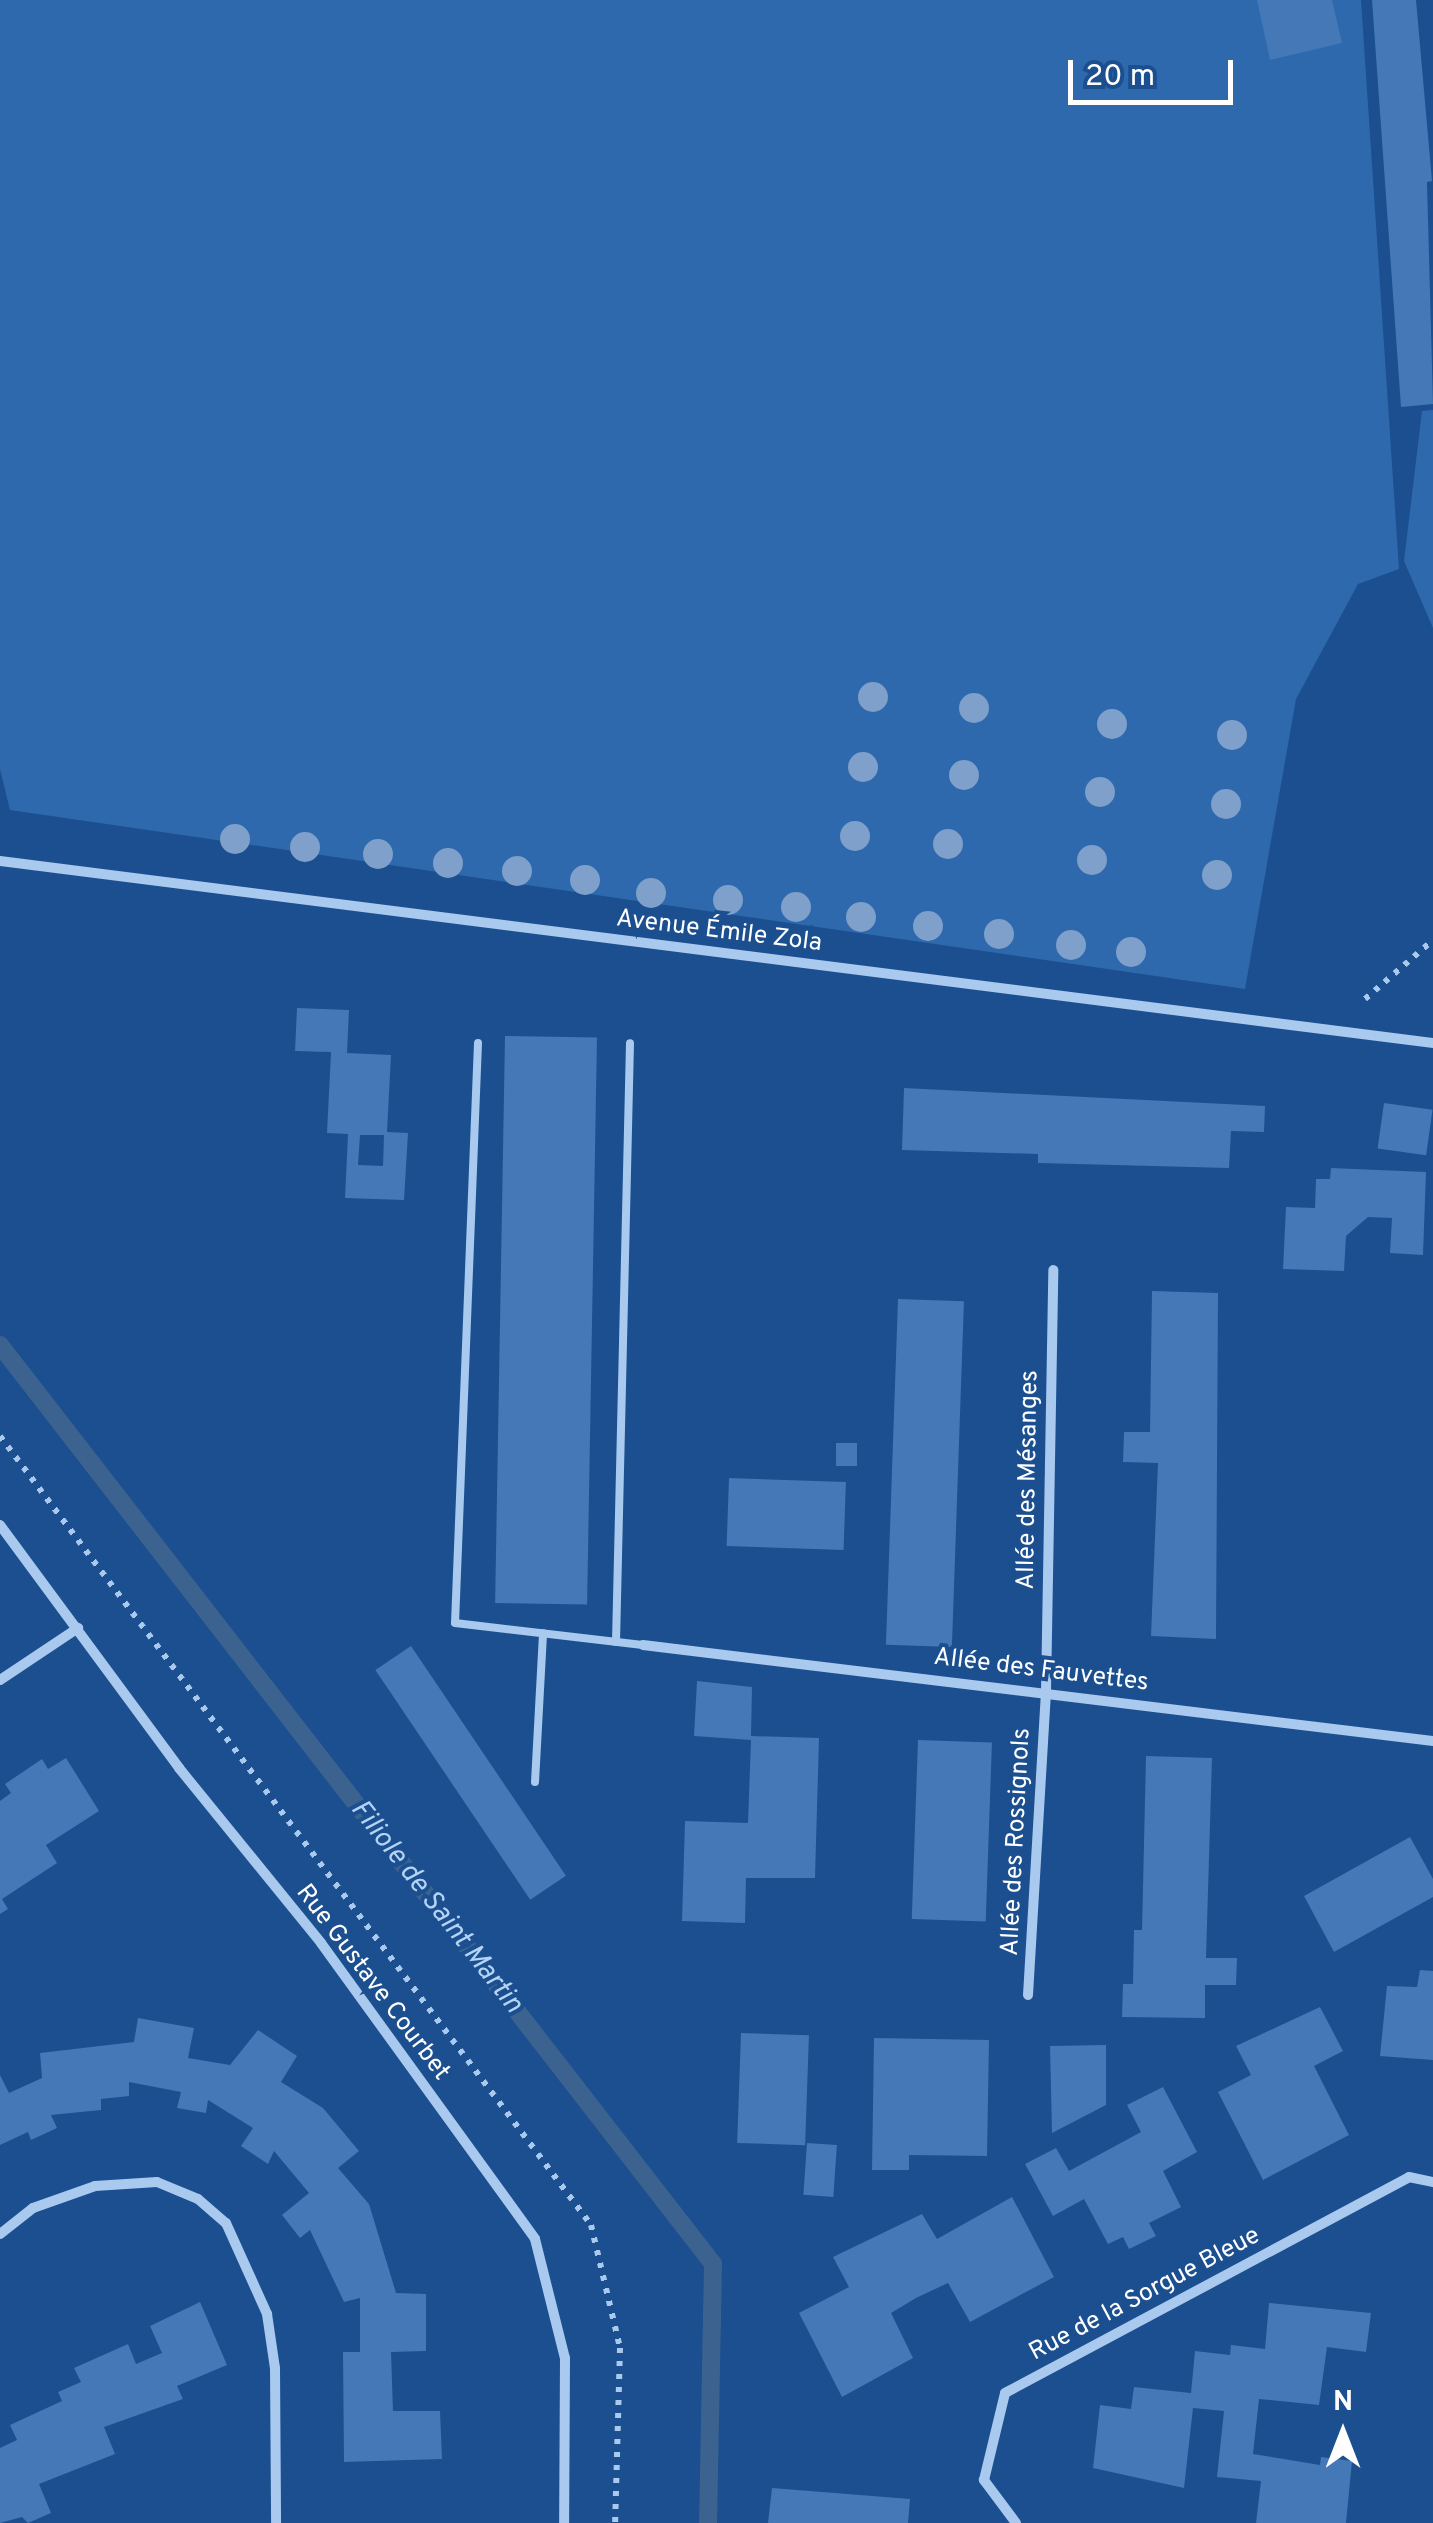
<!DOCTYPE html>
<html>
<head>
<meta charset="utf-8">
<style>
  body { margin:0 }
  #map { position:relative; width:1433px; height:2523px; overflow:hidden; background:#1b4f8f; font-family:Overpass,sans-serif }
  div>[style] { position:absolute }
  .green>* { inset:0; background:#2e69ad }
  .stream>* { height:18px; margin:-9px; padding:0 9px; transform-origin:9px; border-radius:9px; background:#3c6290 }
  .building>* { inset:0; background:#4478b7; transform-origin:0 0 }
  .path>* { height:6px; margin-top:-3px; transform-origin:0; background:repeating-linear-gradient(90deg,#a9c9ee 0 5px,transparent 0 13px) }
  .lane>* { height:8px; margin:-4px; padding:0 4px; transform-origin:4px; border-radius:4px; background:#a9c9ee }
  .street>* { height:10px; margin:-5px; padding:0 5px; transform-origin:5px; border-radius:5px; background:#a9c9ee }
  .trees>* { width:30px; height:30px; margin:-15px; border-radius:50%; background:#7ea0ca }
  span { translate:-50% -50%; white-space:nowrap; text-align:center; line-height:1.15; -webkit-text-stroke:8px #1b4f8f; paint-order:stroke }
  .street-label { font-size:25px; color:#fff }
  .water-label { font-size:28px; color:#b5d3f5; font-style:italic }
  .north { position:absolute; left:1293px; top:2383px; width:100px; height:100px; -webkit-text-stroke:8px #1b4f8f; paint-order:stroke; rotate:0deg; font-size:28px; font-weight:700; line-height:40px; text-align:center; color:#fff }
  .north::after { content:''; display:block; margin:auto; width:35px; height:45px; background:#fff; clip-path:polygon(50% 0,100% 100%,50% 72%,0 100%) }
  .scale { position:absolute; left:1068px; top:60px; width:165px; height:45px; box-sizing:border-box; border:5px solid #fff; border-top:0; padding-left:12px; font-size:30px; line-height:35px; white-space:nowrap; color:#fff; -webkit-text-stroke:8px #1b4f8f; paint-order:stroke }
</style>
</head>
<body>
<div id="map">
  <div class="green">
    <div style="clip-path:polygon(0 0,1361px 0,1399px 569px,1358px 584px,1296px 699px,1245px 989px,10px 810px,0 769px)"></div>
    <div style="clip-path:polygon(1433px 410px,1433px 628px,1404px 561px,1422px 411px)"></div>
  </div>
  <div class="stream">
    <div style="left:0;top:1345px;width:1163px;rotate:52.19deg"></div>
    <div style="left:713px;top:2264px;width:259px;rotate:91.1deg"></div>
  </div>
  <div class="building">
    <div style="clip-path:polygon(1257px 0,1332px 0,1342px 43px,1270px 60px)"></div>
    <div style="clip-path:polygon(1372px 0,1416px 0,1432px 181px,1427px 182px,1433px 404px,1401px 407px)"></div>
    <div style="clip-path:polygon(evenodd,297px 1008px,349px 1010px,347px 1053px,391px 1055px,387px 1132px,408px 1133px,404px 1200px,345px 1198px,348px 1134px,327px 1133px,331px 1052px,295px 1051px,297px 1008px,360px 1135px,384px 1135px,383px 1166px,358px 1165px,360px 1135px)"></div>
    <div style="left:505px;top:1036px;width:92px;height:567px;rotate:1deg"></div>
    <div style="clip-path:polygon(904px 1088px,1265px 1106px,1264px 1132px,1231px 1131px,1229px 1168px,1038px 1163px,1038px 1154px,902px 1150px)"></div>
    <div style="left:1384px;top:1103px;width:49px;height:46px;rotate:8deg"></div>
    <div style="clip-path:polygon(1331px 1168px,1426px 1172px,1423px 1255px,1390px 1253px,1392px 1218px,1368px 1217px,1346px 1236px,1344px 1271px,1283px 1269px,1286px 1207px,1315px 1208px,1316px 1179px,1330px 1179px)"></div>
    <div style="clip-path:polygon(1152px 1291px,1218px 1293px,1216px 1639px,1151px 1636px,1158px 1463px,1123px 1462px,1124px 1432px,1150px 1432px)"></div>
    <div style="left:898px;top:1299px;width:66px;height:346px;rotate:2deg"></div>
    <div style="left:836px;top:1443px;width:21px;height:23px"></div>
    <div style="left:729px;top:1478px;width:117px;height:68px;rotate:2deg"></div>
    <div style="left:411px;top:1646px;width:277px;height:43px;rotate:56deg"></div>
    <div style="clip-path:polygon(697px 1681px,752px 1687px,751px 1736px,819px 1738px,815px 1878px,746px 1878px,745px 1923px,682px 1921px,685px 1821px,748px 1823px,751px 1740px,694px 1736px)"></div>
    <div style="left:918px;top:1740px;width:74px;height:179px;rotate:2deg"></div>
    <div style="clip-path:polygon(1146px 1756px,1212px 1758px,1206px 1958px,1237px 1958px,1236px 1985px,1205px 1985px,1205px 2018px,1122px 2017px,1123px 1984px,1133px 1984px,1134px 1930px,1142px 1930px)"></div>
    <div style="clip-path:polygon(66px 1758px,99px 1811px,46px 1845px,57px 1863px,2px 1899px,8px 1909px,0 1914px,0 1801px,11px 1793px,5px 1784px,42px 1759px,48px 1769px)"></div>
    <div style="clip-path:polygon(1410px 1837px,1433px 1879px,1433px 1897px,1334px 1952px,1304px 1896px)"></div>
    <div style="clip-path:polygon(1420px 1970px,1433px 1971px,1433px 2060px,1380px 2056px,1387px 1986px,1417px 1987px)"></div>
    <div style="clip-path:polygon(1320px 2007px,1343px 2051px,1314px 2066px,1349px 2135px,1263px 2180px,1218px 2092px,1251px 2075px,1236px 2046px)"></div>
    <div style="clip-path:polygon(138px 2018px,194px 2028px,188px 2058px,230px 2065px,258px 2030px,297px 2056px,281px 2082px,323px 2108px,359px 2151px,338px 2168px,369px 2204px,396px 2293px,426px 2294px,426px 2351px,391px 2352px,393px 2411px,440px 2411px,442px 2459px,344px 2462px,343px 2352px,360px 2352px,360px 2298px,344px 2302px,310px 2230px,300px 2238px,282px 2215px,309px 2193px,274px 2151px,268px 2164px,241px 2146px,253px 2128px,208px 2100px,206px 2113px,177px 2108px,181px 2092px,129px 2082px,129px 2096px,101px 2099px,101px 2110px,51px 2115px,57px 2128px,31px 2140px,28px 2132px,0 2145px,0 2075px,9px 2093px,42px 2078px,40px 2053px,134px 2042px)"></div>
    <div style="left:741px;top:2033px;width:68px;height:110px;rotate:2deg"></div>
    <div style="clip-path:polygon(874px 2038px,989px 2040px,987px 2156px,909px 2155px,909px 2170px,872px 2170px)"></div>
    <div style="clip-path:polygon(1106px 2045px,1106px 2105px,1052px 2133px,1050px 2046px)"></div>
    <div style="clip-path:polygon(1163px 2087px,1197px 2152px,1163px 2171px,1181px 2207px,1149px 2223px,1156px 2236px,1129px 2249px,1123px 2237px,1108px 2244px,1084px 2199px,1053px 2216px,1025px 2164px,1056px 2148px,1069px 2171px,1141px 2132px,1127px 2105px)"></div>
    <div style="left:807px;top:2143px;width:30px;height:52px;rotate:4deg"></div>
    <div style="clip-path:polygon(1012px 2197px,1054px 2277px,970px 2322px,948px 2283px,916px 2298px,891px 2313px,913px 2358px,842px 2397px,799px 2313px,849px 2287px,833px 2257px,922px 2214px,937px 2239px)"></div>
    <div style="clip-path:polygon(200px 2302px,227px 2365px,177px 2386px,183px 2399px,104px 2427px,115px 2454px,39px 2484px,51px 2513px,28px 2523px,22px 2517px,0 2523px,0 2448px,17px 2440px,10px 2425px,62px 2401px,58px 2392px,81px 2382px,74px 2368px,128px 2344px,136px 2364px,162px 2353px,150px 2326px)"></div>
    <div style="clip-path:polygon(1269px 2303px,1371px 2313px,1366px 2352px,1327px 2347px,1319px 2405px,1259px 2399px,1253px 2454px,1320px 2465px,1321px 2457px,1352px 2461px,1346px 2523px,1256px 2523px,1261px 2481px,1217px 2477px,1224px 2411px,1193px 2408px,1184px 2488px,1093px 2468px,1100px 2405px,1131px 2409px,1134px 2387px,1191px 2393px,1195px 2351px,1230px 2355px,1231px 2345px,1265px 2349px)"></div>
    <div style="clip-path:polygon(772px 2488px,910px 2499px,908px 2523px,768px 2523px)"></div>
  </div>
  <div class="path">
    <div style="left:1365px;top:999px;width:90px;rotate:-40.9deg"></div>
    <div style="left:0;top:1436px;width:986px;rotate:53.16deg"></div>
    <div style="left:591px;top:2225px;width:126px;rotate:76.7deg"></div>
    <div style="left:620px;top:2348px;width:175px;rotate:91.6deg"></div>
  </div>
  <div class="lane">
    <div style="left:478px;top:1043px;width:580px;rotate:92.27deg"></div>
    <div style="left:455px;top:1623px;width:189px;rotate:6.7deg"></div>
    <div style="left:616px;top:1642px;width:599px;rotate:-88.66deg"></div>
    <div style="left:535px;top:1782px;width:149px;rotate:-86.9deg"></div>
  </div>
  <div class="street">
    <div style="left:0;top:861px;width:1445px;rotate:7.24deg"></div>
    <div style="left:0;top:1525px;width:302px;rotate:53.6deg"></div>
    <div style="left:179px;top:1768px;width:225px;rotate:50.9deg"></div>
    <div style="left:321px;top:1943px;width:365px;rotate:54.1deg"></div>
    <div style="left:535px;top:2239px;width:123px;rotate:75.9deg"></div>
    <div style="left:565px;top:2358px;width:165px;rotate:90.3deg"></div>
    <div style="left:643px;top:1645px;width:796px;rotate:6.93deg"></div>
    <div style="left:0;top:1680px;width:94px;rotate:-33.7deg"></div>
    <div style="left:1028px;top:1995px;width:305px;rotate:-86.6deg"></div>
    <div style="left:1046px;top:1691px;width:421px;rotate:-89deg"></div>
    <div style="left:0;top:2234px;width:42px;rotate:-38.2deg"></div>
    <div style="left:33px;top:2208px;width:66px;rotate:-19.5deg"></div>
    <div style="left:95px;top:2186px;width:62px;rotate:-3.7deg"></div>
    <div style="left:157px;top:2182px;width:44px;rotate:22.5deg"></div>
    <div style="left:198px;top:2199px;width:37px;rotate:41deg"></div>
    <div style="left:226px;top:2223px;width:100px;rotate:65.7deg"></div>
    <div style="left:267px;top:2314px;width:55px;rotate:81.6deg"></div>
    <div style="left:275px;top:2368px;width:155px;rotate:89.6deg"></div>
    <div style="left:1016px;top:2523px;width:54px;rotate:-126.7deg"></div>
    <div style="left:984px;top:2480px;width:89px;rotate:-76.4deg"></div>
    <div style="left:1005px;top:2393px;width:458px;rotate:-28.1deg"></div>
    <div style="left:1409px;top:2177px;width:25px;rotate:12deg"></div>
  </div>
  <div class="trees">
    <div style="left:873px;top:697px"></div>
    <div style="left:974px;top:708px"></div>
    <div style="left:1112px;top:724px"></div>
    <div style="left:1232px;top:735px"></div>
    <div style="left:863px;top:767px"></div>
    <div style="left:964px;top:775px"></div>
    <div style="left:1100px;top:792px"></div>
    <div style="left:1226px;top:804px"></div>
    <div style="left:855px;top:836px"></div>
    <div style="left:235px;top:839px"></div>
    <div style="left:948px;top:844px"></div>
    <div style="left:305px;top:847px"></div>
    <div style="left:378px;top:854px"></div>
    <div style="left:1092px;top:860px"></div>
    <div style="left:448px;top:863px"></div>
    <div style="left:517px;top:871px"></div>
    <div style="left:1217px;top:875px"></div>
    <div style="left:585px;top:880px"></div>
    <div style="left:651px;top:893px"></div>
    <div style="left:728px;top:900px"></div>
    <div style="left:796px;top:907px"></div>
    <div style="left:861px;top:917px"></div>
    <div style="left:928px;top:926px"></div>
    <div style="left:999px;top:934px"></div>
    <div style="left:1071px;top:945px"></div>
    <div style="left:1131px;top:952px"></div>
  </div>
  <div class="street-label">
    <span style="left:719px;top:932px;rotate:7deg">Avenue Émile Zola</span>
    <span style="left:1029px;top:1480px;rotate:-89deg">Allée des Mésanges</span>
    <span style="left:1041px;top:1671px;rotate:7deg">Allée des Fauvettes</span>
    <span style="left:1017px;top:1842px;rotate:-87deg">Allée des Rossignols</span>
    <span style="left:372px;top:1983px;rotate:53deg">Rue Gustave Courbet</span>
    <span style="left:1145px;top:2295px;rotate:-28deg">Rue de la Sorgue Bleue</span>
  </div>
  <div class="water-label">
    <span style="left:436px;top:1907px;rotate:52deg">Filiole de Saint Martin</span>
  </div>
  <div class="north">N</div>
  <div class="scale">20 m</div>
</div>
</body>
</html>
